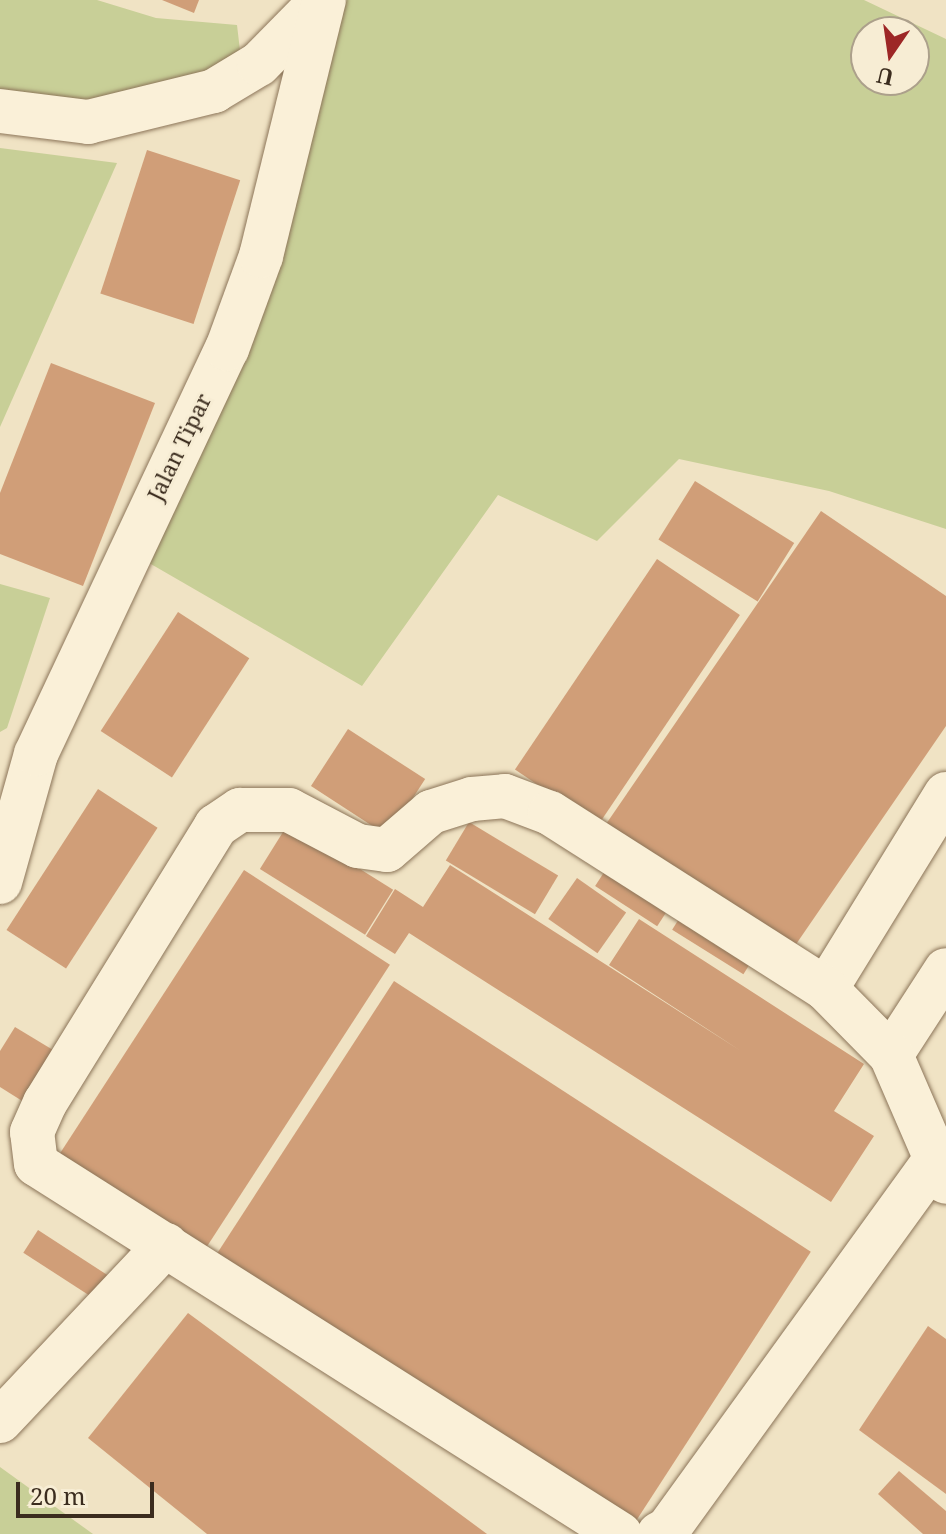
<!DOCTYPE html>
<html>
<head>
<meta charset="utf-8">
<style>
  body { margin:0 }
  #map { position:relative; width:946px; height:1534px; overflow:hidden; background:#f0e3c4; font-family:"Noto Serif",serif }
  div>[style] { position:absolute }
  .green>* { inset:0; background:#c8cf97 }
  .building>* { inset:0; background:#d09e78; transform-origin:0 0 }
  .roads { filter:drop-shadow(0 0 2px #8c7559) drop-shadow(0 0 2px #8c7559) }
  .minor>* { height:44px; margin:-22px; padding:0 22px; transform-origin:22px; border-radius:22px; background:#faf0d8 }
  span { translate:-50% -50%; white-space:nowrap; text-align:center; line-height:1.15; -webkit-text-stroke:6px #f7edd4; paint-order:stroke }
  .street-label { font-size:22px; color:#3b2c1e }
  .north { position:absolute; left:850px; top:16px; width:80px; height:80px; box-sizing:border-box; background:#f7edd4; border:2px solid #aca08b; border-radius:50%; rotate:193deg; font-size:22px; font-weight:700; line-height:32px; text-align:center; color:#3b2c1e }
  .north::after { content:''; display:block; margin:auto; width:28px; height:36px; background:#9d2726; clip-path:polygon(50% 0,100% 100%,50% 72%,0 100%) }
  .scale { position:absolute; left:16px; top:1482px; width:138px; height:36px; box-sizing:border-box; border:4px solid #3b2c1e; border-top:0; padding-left:10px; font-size:24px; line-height:28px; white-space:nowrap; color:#3b2c1e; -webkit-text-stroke:6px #f7edd4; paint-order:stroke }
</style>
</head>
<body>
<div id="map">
  <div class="green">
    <div style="clip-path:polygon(0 0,97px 0,156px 18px,237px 25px,241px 59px,216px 83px,93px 107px,0 99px)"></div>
    <div style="clip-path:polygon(evenodd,328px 0,864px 0,946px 39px,946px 529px,829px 491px,679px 459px,597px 541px,498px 495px,362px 686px,137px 556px,328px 0,866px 32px,914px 32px,914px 80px,866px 80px,866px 32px)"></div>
    <div style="clip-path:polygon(0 148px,117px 163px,0 427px)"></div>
    <div style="clip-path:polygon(0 584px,50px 598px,7px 728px,0 732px)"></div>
    <div style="clip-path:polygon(0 1467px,93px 1534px,0 1534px)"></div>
  </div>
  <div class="building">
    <div style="clip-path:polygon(162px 0,199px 0,194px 13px)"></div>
    <div style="left:147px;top:150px;width:98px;height:151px;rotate:18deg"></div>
    <div style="clip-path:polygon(51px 363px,155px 403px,83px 586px,0 554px,0 493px)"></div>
    <div style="left:695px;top:481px;width:117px;height:69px;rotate:32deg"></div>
    <div style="clip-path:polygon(821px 511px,946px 596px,946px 726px,790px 953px,604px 827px)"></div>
    <div style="left:657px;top:559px;width:100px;height:254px;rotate:34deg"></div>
    <div style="left:178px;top:612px;width:85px;height:142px;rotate:33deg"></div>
    <div style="left:348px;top:729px;width:92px;height:68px;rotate:33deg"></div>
    <div style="left:98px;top:789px;width:71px;height:168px;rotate:33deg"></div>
    <div style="left:469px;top:822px;width:104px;height:45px;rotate:31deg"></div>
    <div style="left:288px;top:824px;width:124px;height:53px;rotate:32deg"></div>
    <div style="left:612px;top:860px;width:74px;height:31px;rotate:33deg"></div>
    <div style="clip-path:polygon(450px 865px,741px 1051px,609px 965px,639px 919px,864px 1064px,834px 1111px,874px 1136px,831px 1202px,409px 933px,395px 954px,366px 936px,395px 889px,423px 907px)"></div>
    <div style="left:244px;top:870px;width:174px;height:344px;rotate:33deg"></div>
    <div style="left:577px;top:878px;width:60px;height:50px;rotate:35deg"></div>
    <div style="left:687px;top:906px;width:84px;height:28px;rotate:32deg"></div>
    <div style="left:394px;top:981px;width:497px;height:327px;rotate:33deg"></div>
    <div style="clip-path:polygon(15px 1027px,58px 1053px,27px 1104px,0 1087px,0 1051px)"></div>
    <div style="left:38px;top:1230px;width:94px;height:27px;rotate:33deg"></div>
    <div style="clip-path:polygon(188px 1313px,487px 1534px,207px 1534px,88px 1438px)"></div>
    <div style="clip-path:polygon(928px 1326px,946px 1339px,946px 1494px,859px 1430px)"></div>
    <div style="clip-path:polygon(899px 1471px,946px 1511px,946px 1534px,923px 1534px,878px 1494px)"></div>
  </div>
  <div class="roads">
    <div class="minor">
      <div style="left:0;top:111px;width:89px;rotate:7.1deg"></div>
      <div style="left:88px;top:122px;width:130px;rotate:-13.8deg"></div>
      <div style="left:214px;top:91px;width:52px;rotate:-31deg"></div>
      <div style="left:259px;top:64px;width:90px;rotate:-45.5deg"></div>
      <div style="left:0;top:882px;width:133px;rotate:-74.3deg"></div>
      <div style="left:36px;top:754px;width:448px;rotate:-64.8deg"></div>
      <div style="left:227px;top:349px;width:99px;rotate:-69.9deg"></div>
      <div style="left:261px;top:256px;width:264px;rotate:-76.2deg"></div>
      <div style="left:826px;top:989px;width:229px;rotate:-58.4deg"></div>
      <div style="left:891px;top:1055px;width:101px;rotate:-57.1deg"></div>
      <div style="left:0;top:1421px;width:242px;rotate:-46.7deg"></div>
      <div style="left:620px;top:1534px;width:691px;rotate:-147.64deg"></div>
      <div style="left:36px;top:1164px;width:32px;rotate:-97deg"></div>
      <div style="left:32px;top:1132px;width:32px;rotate:-66deg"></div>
      <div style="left:45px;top:1103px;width:326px;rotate:-58.3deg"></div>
      <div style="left:216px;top:826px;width:29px;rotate:-34deg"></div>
      <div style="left:240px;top:810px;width:49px"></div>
      <div style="left:289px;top:810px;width:78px;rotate:27.6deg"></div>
      <div style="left:358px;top:846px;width:29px;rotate:8deg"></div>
      <div style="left:387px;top:850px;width:58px;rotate:-40.8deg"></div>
      <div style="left:431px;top:812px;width:43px;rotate:-17.6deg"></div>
      <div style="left:472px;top:799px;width:33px;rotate:-5deg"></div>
      <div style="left:505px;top:796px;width:48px;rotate:20.7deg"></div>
      <div style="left:550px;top:813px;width:327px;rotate:32.5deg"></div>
      <div style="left:826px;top:989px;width:93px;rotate:45.4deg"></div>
      <div style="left:891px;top:1055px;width:138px;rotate:66.6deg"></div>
      <div style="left:659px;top:1534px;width:10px;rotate:-29deg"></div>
      <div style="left:668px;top:1529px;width:454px;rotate:-54.1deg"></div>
    </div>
  </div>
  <div class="street-label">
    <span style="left:179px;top:447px;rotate:-64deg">Jalan Tipar</span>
  </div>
  <div class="north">U</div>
  <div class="scale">20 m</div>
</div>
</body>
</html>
